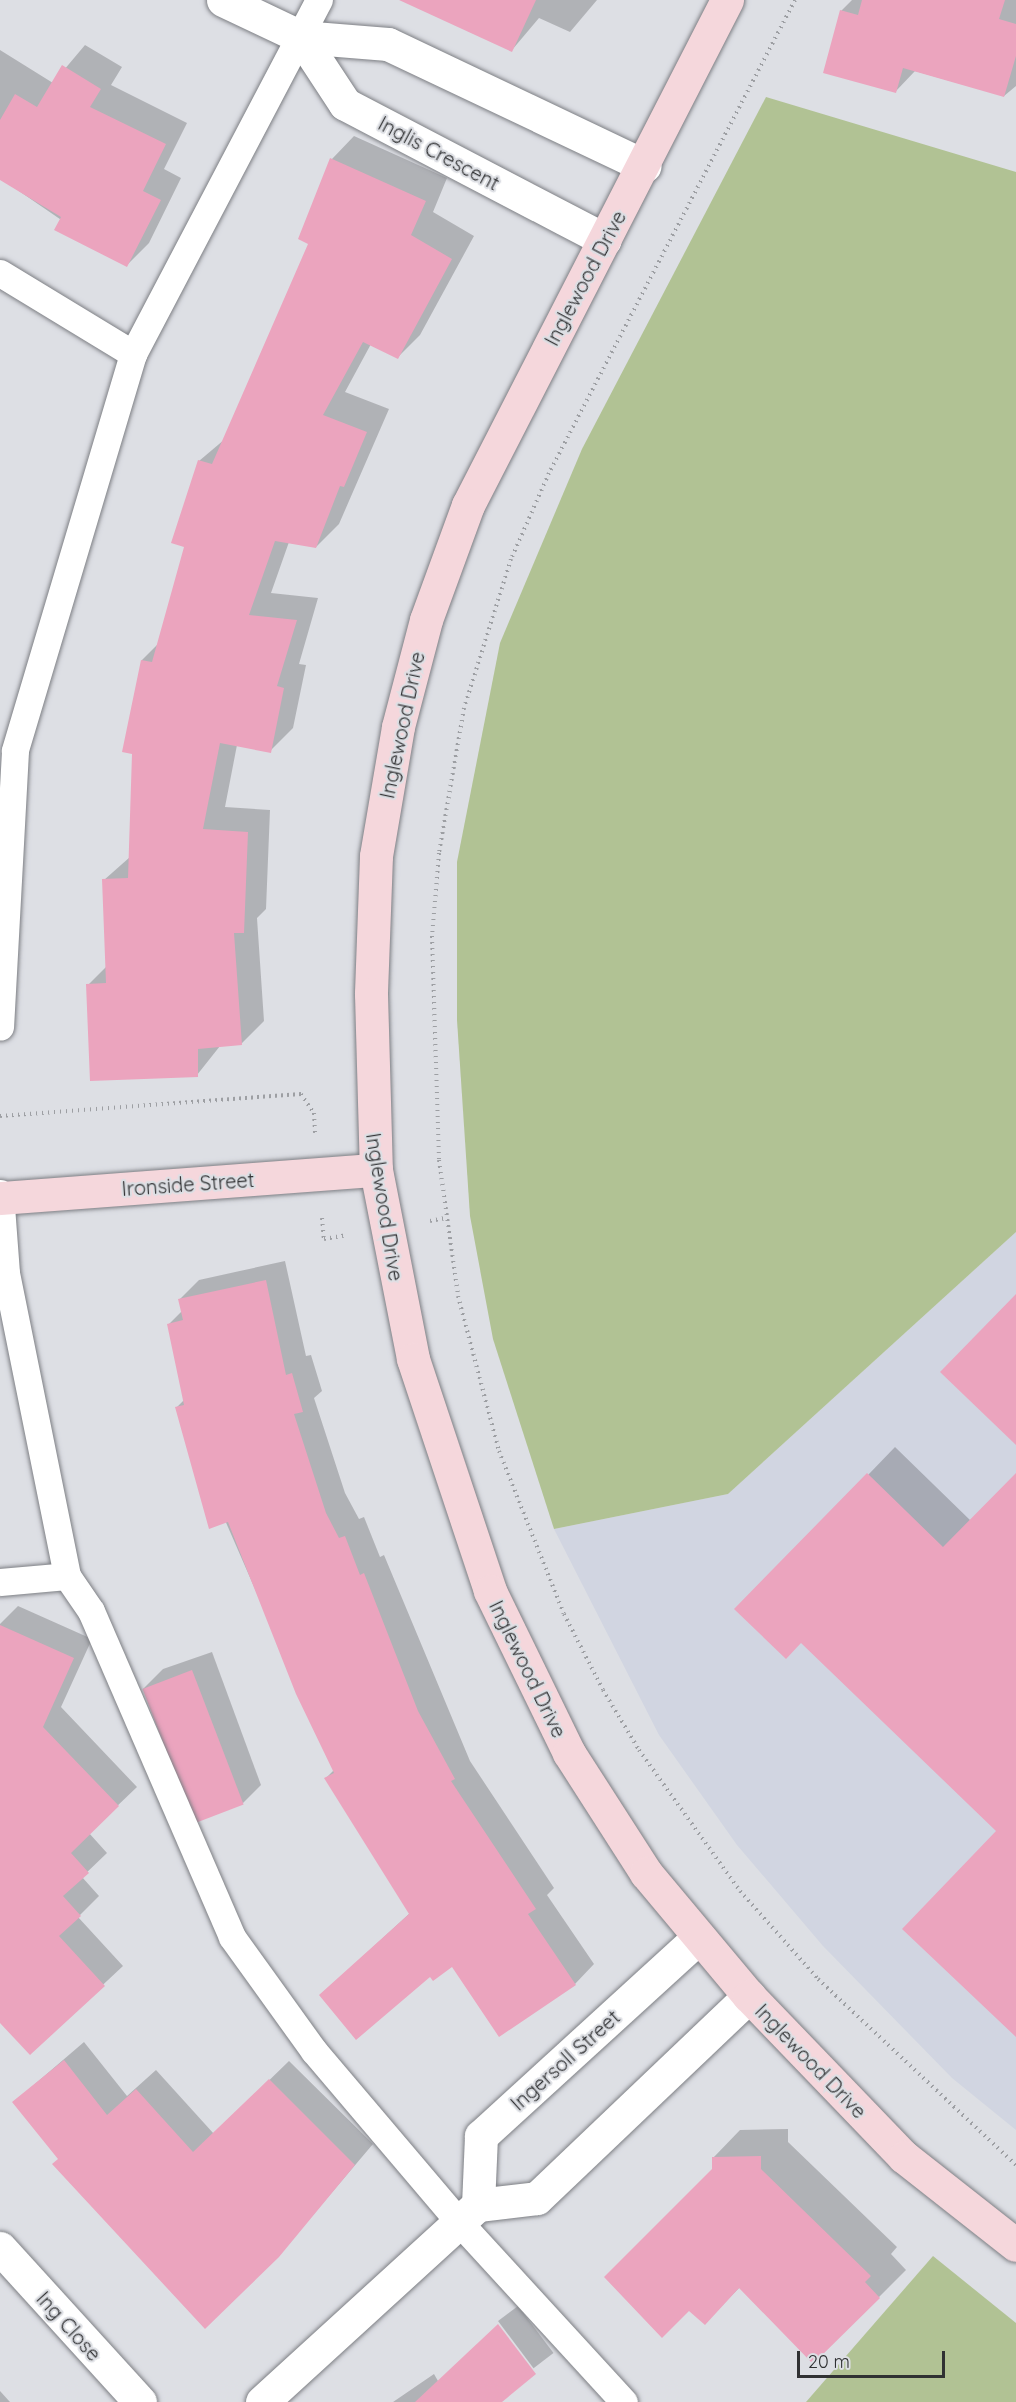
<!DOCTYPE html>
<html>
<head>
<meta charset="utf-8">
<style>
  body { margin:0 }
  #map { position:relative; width:1016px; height:2402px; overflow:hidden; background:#dddfe4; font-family:Quicksand,sans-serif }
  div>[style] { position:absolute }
  .built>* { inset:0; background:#d1d5e1 }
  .green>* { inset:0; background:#b1c294 }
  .shadow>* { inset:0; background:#0003; transform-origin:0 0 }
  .building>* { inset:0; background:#eba4be; transform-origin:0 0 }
  .path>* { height:4px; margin-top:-2px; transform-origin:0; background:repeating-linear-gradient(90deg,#9d9fa3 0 1.5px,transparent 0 6px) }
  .roads { filter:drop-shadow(0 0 2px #7d7f84) drop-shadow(0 0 2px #7d7f84) }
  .lane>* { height:27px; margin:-13.5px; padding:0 13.5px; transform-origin:13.5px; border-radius:13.5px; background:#fff }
  .street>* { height:33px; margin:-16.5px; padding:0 16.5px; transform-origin:16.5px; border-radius:16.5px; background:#fff }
  .secondary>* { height:33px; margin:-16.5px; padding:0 16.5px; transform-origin:16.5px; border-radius:16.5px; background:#f5d7dc }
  span { translate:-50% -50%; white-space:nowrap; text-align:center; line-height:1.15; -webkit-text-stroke:4.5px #dddfe4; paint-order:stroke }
  .street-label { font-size:20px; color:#303133 }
  .scale { position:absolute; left:797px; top:2351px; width:148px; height:27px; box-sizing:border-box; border:3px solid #303133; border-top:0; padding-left:8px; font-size:18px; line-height:21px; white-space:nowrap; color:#303133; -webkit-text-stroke:4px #dddfe4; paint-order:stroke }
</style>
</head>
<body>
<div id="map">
  <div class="built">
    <div style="clip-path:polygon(1016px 1232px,1016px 2130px,952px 2078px,823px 1946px,737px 1845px,659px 1735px,554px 1529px,728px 1494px)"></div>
  </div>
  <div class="green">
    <div style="clip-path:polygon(766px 97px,1016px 172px,1016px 1232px,728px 1494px,554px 1529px,493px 1339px,470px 1216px,457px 1020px,457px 862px,500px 643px,582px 449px)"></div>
    <div style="clip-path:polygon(933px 2256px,1016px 2323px,1016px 2402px,806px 2402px)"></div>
  </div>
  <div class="shadow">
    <div style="clip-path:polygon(443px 0,597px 0,570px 32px,539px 18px,512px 50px)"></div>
    <div style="clip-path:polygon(852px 0,1016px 0,1016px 86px,1004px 96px,915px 71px,896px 91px,841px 11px)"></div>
    <div style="clip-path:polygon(85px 45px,122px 67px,111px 85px,187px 123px,164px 169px,181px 178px,149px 243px,127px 265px,0 178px,0 50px,53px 83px)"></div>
    <div style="clip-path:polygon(354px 136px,447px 178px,433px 212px,474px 236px,420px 335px,398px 357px,371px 344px,345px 392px,389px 409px,339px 524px,316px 547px,289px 542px,271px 593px,318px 598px,299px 664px,306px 665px,293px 728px,270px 751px,237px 745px,225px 807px,270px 810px,266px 909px,257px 918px,264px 1021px,241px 1044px,220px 1046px,197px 1075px,88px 985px,107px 966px,104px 880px,130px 857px,142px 660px,159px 643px,186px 546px,199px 461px,225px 439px,310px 243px,300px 238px,332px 159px)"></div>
    <div style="clip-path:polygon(285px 1261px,306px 1356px,311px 1355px,322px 1391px,314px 1398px,345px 1493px,359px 1519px,364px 1517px,380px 1557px,384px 1555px,470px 1761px,554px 1888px,547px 1895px,594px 1964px,575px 1984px,452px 1965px,431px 1975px,321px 1995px,410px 1913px,326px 1778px,334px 1770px,176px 1408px,185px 1399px,169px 1324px,182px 1311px,179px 1300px,199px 1280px)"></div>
    <div style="clip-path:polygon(895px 1447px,971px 1521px,1016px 1475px,1016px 2031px,998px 1831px,868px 1475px)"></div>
    <div style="clip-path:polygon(18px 1606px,92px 1639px,61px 1707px,137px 1787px,89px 1833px,107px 1853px,82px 1877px,99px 1896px,78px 1917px,123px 1966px,30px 2053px,0 2021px,0 1624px)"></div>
    <div style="clip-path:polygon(212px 1652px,261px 1785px,242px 1804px,143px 1689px,163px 1669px)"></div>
    <div style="clip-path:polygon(84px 2042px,127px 2096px,156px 2070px,214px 2134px,289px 2061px,373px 2144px,278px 2256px,59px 2159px,14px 2102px)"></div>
    <div style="clip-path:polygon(788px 2129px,788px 2142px,897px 2247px,891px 2254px,906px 2270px,879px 2297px,740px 2287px,705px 2323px,713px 2158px,740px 2130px)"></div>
    <div style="left:518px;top:2306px;width:59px;height:25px;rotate:53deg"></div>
    <div style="clip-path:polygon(434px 2374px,438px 2381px,500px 2402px,393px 2402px)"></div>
    <div style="clip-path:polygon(0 2391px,10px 2402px,0 2402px)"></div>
  </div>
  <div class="building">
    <div style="clip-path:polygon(399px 0,536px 0,512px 52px)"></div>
    <div style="clip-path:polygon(862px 0,1005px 0,999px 19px,1016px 24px,1016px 56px,1004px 97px,903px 68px,896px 93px,823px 73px,840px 10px,858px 15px)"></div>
    <div style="clip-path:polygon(62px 65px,101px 89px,90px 107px,166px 144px,143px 191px,161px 200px,127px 267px,54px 230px,61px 217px,0 180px,0 120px,15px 94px,37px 107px)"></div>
    <div style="clip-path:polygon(330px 158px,426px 201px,411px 235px,452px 259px,398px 359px,363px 342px,323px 415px,367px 432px,344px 487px,340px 486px,316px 548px,275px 541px,249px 615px,297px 620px,277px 686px,284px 688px,271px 753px,220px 743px,203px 829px,248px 832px,244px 933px,234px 933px,242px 1045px,198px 1049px,198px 1077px,90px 1081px,86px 984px,106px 983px,102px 879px,128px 878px,132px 754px,122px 752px,141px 660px,152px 662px,184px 547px,171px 543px,198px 460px,212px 464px,308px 244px,298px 239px)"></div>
    <div style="clip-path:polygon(266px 1280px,286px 1375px,292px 1373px,303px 1412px,294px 1414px,326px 1513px,339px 1538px,345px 1536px,360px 1575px,364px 1573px,418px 1711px,455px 1779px,451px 1781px,536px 1909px,528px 1914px,576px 1985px,499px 2037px,452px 1967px,433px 1981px,430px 1977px,356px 2040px,319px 1995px,409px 1914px,324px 1778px,334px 1773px,296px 1694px,228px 1522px,209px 1529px,175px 1407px,184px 1405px,167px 1324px,183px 1320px,178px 1299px)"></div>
    <div style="clip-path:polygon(1016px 1294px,1016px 1445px,940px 1372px)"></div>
    <div style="clip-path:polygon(867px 1473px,943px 1547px,1016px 1473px,1016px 2037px,902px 1929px,996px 1831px,801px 1643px,786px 1659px,734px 1609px)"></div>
    <div style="clip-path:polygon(0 1625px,74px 1658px,43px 1727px,119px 1806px,71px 1853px,89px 1873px,63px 1896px,81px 1916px,59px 1936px,105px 1986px,30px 2055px,0 2023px)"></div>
    <div style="left:192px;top:1670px;width:144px;height:53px;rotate:69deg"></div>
    <div style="clip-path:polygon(64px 2060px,107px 2115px,136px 2089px,193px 2152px,269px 2079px,355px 2165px,279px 2257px,205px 2329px,52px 2164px,58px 2159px,12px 2102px)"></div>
    <div style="clip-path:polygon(761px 2156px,761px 2169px,871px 2276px,865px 2282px,880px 2298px,813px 2364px,739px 2288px,705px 2325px,689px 2311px,662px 2338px,604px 2277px,712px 2169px,712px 2157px)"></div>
    <div style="clip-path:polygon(498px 2324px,536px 2374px,502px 2402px,415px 2402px)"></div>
  </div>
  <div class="path">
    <div style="left:795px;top:0;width:533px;rotate:117.48deg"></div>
    <div style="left:549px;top:473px;width:94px;rotate:113.8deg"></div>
    <div style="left:511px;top:559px;width:156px;rotate:107.5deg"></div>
    <div style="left:464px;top:708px;width:147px;rotate:99.8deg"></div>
    <div style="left:439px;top:853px;width:83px;rotate:94.8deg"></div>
    <div style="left:432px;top:936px;width:224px;rotate:88.2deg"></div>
    <div style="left:439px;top:1160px;width:137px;rotate:82deg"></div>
    <div style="left:458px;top:1296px;width:160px;rotate:75.2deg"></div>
    <div style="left:499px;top:1451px;width:175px;rotate:68.3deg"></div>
    <div style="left:564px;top:1614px;width:85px;rotate:62.8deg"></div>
    <div style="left:603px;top:1690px;width:70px;rotate:59deg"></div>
    <div style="left:639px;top:1750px;width:173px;rotate:54.4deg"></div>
    <div style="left:740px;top:1891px;width:118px;rotate:48.4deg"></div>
    <div style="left:818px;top:1979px;width:272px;rotate:43.2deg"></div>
    <div style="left:0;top:1116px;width:302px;rotate:-4.2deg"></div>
    <div style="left:301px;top:1094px;width:23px;rotate:56deg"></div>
    <div style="left:314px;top:1113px;width:20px;rotate:87deg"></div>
    <div style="left:322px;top:1218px;width:21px;rotate:85deg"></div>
    <div style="left:324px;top:1239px;width:22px;rotate:-10deg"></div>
    <div style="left:430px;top:1221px;width:16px;rotate:-11deg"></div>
  </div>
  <div class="roads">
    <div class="lane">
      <div style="left:0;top:273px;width:156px;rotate:31.3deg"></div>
      <div style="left:133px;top:354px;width:414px;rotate:106.6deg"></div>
      <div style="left:15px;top:751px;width:276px;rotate:93.1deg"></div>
      <div style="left:133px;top:354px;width:400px;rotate:-62.3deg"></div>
      <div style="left:0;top:1193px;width:80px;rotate:85.7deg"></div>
      <div style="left:6px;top:1273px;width:309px;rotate:78.6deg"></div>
      <div style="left:67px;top:1576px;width:42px;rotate:55.6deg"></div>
      <div style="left:91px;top:1611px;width:355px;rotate:66.6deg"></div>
      <div style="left:232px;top:1937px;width:140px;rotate:54.3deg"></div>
      <div style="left:314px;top:2051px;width:224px;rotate:49.7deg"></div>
      <div style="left:459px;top:2222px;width:244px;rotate:47.5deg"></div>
      <div style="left:0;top:1582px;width:67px;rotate:-5.1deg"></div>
    </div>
    <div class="street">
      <div style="left:223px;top:0;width:86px;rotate:25.4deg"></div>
      <div style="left:301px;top:37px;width:87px;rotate:4.6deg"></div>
      <div style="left:388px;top:44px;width:284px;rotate:25.4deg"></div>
      <div style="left:301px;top:37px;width:80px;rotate:56.7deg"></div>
      <div style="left:345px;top:104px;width:293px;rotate:27.6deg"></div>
      <div style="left:478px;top:2205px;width:69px;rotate:-87.5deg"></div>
      <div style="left:481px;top:2136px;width:295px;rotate:-42.4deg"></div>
      <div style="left:0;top:2248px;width:208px;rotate:47.7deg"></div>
      <div style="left:262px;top:2402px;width:292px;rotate:-42.4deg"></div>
      <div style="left:478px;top:2205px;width:59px;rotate:-6.8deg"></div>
      <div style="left:537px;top:2198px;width:293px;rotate:-43.6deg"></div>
    </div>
    <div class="secondary">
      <div style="left:727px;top:0;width:568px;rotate:117.15deg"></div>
      <div style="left:468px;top:505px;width:122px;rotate:110.1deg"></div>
      <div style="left:426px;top:620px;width:111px;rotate:104.7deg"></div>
      <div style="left:398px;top:727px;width:131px;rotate:99.7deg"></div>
      <div style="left:376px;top:856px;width:138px;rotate:92.1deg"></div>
      <div style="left:371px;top:994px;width:176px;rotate:88.4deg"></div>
      <div style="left:376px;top:1170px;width:193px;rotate:78.9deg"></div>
      <div style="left:413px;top:1359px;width:244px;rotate:71.6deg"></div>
      <div style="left:490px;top:1591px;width:180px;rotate:64deg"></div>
      <div style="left:569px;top:1753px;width:143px;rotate:57.3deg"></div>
      <div style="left:646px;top:1873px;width:160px;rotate:50.1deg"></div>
      <div style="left:749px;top:1996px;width:223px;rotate:46.1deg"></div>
      <div style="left:904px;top:2157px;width:142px;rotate:38.2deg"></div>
      <div style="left:0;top:1198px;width:377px;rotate:-4.3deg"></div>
    </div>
  </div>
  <div class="street-label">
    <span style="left:439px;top:153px;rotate:28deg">Inglis Crescent</span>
    <span style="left:585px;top:278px;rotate:-62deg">Inglewood Drive</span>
    <span style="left:402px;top:725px;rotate:-78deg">Inglewood Drive</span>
    <span style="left:188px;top:1184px;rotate:-4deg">Ironside Street</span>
    <span style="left:385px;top:1207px;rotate:81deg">Inglewood Drive</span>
    <span style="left:528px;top:1669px;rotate:64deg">Inglewood Drive</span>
    <span style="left:565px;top:2060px;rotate:-42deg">Ingersoll Street</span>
    <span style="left:811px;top:2061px;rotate:46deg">Inglewood Drive</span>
    <span style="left:69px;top:2326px;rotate:48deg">Ing Close</span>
  </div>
  <div class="scale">20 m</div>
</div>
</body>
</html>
